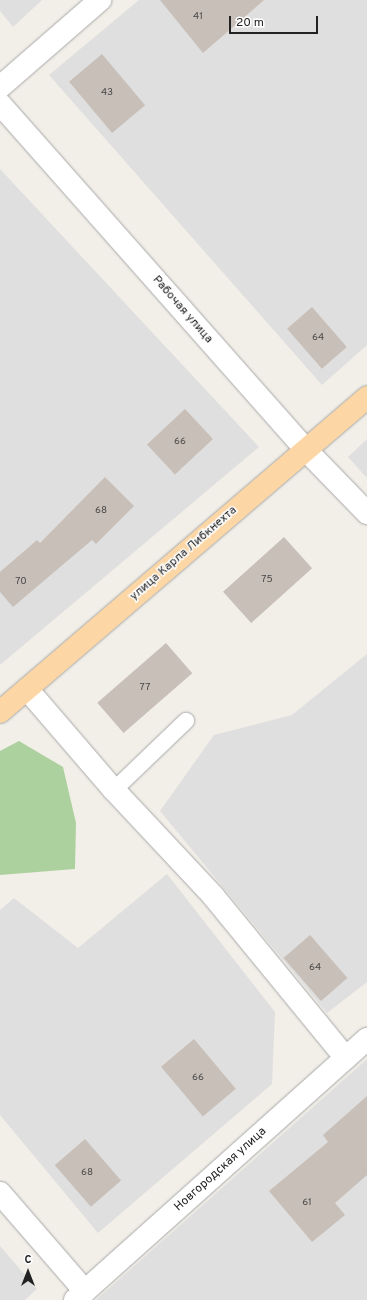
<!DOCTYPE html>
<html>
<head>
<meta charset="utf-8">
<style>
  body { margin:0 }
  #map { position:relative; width:367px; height:1300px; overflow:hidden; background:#f2efe9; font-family:Overpass,sans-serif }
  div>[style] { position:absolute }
  .residential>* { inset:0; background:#e0dfdf }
  .forest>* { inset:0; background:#add19e }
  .building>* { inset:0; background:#c7bfb8; transform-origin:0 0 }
  .roads { filter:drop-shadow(0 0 1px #a9a9a9) drop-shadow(0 0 1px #a9a9a9) }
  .service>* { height:16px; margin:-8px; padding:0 8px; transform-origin:8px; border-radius:8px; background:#fff }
  .minor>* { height:22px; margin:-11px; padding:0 11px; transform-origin:11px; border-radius:11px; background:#fff }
  .primary>* { height:22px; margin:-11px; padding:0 11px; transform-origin:11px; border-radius:11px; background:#fcd6a4 }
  span { translate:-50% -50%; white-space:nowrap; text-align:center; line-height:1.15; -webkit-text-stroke:3px #fff; paint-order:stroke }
  .number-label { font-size:10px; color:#4b4948 }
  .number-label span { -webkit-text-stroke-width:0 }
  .street-label { font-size:12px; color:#222 }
  .north { position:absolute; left:8px; top:1252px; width:40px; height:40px; -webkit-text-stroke:3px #fff; paint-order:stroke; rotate:0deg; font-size:11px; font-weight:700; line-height:16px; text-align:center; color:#222 }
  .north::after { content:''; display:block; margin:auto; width:14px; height:18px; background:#222; clip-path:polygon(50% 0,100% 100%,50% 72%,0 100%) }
  .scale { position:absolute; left:229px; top:16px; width:89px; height:18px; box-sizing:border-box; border:2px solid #222; border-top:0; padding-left:5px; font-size:12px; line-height:14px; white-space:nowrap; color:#222; -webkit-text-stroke:3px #fff; paint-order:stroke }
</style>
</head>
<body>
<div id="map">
  <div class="residential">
    <div style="clip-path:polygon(0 0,42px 0,13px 27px,0 11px)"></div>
    <div style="clip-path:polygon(139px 0,367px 0,367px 345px,322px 385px,49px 75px)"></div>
    <div style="clip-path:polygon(0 169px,259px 447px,0 665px)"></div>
    <div style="clip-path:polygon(367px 439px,367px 478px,348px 457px)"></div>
    <div style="clip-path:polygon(367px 654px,367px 982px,327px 1013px,160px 811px,214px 735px,292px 715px)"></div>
    <div style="clip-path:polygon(167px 874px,275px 1012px,272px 1084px,98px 1233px,0 1115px,0 910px,14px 898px,78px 948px)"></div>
    <div style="clip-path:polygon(367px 1059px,367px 1300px,96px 1300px)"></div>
    <div style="clip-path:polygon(0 1246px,37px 1289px,25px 1300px,0 1300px)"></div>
  </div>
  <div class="forest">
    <div style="clip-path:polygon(19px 741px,63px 767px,76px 823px,75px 869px,0 875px,0 751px)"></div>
  </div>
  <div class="building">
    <div style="clip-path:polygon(160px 0,264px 0,203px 53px)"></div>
    <div style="left:102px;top:54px;width:67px;height:43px;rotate:50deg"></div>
    <div style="left:312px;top:307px;width:53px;height:33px;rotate:49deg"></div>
    <div style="left:185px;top:409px;width:41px;height:52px;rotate:47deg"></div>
    <div style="clip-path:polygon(105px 477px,134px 506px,96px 544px,92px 540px,13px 607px,0 592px,0 572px,37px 540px,40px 543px)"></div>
    <div style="left:284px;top:537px;width:42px;height:82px;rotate:48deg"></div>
    <div style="left:166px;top:643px;width:40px;height:91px;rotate:49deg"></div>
    <div style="left:310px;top:935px;width:57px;height:35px;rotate:49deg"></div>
    <div style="left:194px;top:1039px;width:65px;height:43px;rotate:50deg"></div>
    <div style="clip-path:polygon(367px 1096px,367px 1175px,335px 1203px,345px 1215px,312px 1242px,269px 1191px,328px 1142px,323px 1135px)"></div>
    <div style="left:85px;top:1139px;width:55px;height:40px;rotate:49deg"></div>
  </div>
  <div class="roads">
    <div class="service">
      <div style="left:114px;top:790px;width:100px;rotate:-43.8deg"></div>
    </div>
    <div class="minor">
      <div style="left:0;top:87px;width:133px;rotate:-41deg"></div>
      <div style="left:0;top:104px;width:462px;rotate:48.5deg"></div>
      <div style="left:306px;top:450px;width:88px;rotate:45.9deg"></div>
      <div style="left:27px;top:689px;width:133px;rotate:49.3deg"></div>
      <div style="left:114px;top:790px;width:146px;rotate:46.9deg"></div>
      <div style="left:214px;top:897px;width:208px;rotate:50.7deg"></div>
      <div style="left:0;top:1193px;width:130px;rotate:49.1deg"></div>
      <div style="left:75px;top:1300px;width:392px;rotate:-41.8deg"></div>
    </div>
    <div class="primary">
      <div style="left:0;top:712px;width:484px;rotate:-40.6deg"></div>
    </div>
  </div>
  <div class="number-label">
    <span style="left:198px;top:17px">41</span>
    <span style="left:107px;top:93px">43</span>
    <span style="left:318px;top:338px">64</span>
    <span style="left:180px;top:442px">66</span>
    <span style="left:101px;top:511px">68</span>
    <span style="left:267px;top:580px">75</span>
    <span style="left:21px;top:582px">70</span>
    <span style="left:145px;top:688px">77</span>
    <span style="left:315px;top:968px">64</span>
    <span style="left:198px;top:1078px">66</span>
    <span style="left:87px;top:1173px">68</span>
    <span style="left:307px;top:1203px">61</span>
  </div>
  <div class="street-label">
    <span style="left:182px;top:310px;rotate:49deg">Рабочая улица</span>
    <span style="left:184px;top:554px;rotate:-41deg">улица Карла Либкнехта</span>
    <span style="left:221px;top:1170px;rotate:-42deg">Новгородская улица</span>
  </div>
  <div class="north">С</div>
  <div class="scale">20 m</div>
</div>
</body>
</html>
